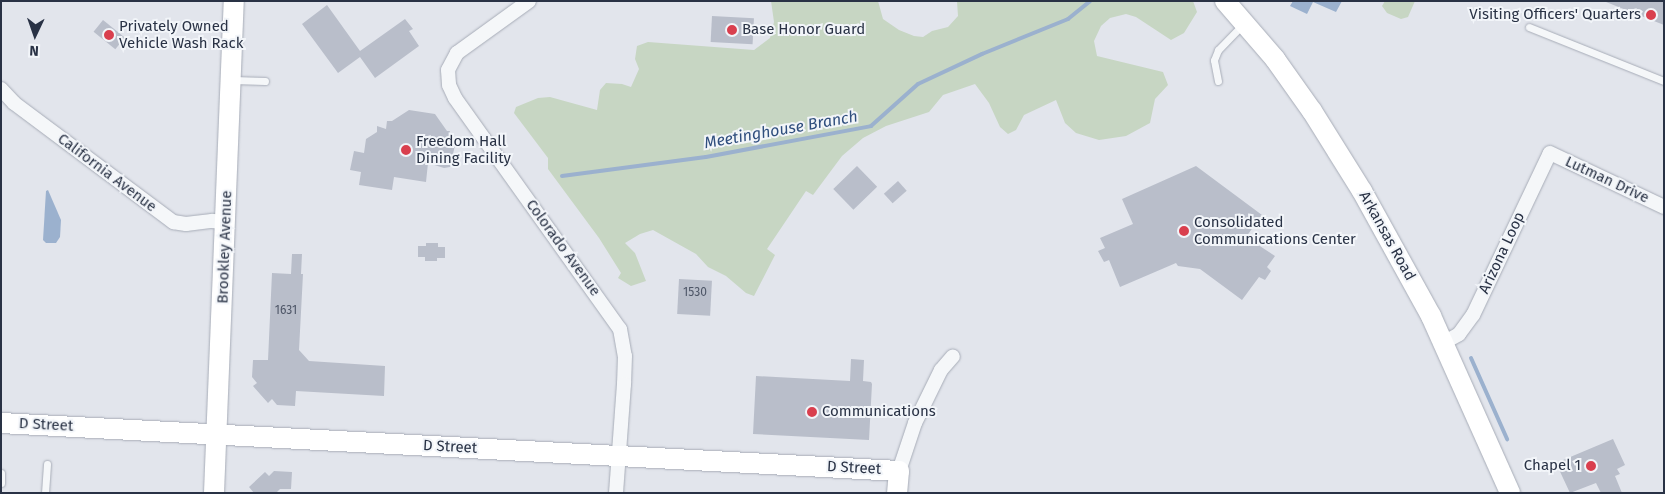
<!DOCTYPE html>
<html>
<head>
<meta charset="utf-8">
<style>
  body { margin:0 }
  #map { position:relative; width:1665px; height:494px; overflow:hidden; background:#e2e5ec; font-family:"Fira Sans",sans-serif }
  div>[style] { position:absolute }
  .green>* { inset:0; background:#c7d6c3 }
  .water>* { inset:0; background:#9bb1ce }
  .stream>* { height:4px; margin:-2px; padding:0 2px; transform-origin:2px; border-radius:2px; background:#9bb1ce }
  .building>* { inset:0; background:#b9beca; transform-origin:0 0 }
  .roads { filter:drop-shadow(0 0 1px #a7acb7) drop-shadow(0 0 1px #a7acb7) }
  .lane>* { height:7px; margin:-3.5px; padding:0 3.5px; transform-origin:3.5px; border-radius:3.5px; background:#f5f7f9 }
  .street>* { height:14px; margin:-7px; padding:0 7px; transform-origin:7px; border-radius:7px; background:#f5f7f9 }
  .secondary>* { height:20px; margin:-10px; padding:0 10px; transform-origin:10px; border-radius:10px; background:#fff }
  .dots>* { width:14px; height:14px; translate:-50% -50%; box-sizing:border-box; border:2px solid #f2f5f9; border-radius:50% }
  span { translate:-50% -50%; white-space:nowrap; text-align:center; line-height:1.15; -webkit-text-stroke:4px #f2f5f9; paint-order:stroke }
  .number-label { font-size:12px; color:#4d5566 }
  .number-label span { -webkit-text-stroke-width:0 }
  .poi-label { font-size:15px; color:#293245 }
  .right { translate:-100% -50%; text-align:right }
  .left { translate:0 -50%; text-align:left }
  .street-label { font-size:15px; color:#293245 }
  .water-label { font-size:16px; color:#2f4e7d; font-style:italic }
  .frame { position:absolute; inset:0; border:2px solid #293245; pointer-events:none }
  .north { position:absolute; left:10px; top:10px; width:50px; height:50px; -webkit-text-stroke:4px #f2f5f9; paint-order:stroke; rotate:183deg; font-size:14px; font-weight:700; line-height:20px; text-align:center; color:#293245 }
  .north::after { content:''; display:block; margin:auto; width:18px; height:22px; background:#293245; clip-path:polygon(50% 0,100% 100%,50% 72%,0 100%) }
</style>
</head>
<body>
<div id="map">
  <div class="green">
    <div style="clip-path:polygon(771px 1px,878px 1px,883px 19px,899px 30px,914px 36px,923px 37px,932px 31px,948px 27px,958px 16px,957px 1px,1193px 1px,1197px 12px,1184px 33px,1171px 40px,1136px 17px,1126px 14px,1110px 18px,1101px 26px,1094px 41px,1097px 56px,1163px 72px,1168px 85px,1155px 99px,1150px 123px,1126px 136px,1099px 140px,1076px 133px,1065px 123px,1056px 100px,1024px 115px,1016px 130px,1008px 134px,1000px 127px,989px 103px,975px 84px,943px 95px,929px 112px,886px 126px,863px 138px,842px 156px,813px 195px,806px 191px,767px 249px,775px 255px,754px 296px,746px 293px,726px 276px,708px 267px,696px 254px,653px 230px,640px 234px,625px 243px,635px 253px,646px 281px,631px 286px,618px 278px,621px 273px,599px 238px,548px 169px,548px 158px,514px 113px,516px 107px,538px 98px,550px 97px,597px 110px,600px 90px,606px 83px,622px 84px,631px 87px,639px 69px,635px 59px,637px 46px,648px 42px,754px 50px,770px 38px,774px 22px)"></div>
    <div style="clip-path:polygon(1385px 1px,1415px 1px,1408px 17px,1401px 19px,1387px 13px,1382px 6px)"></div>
  </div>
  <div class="water">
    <div style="clip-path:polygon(1293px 1px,1342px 1px,1336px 12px,1313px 2px,1307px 14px,1290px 6px)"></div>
    <div style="clip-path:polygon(48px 190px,61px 220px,60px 237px,56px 243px,46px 243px,43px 240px,46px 191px)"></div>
  </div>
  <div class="stream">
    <div style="left:562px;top:176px;width:145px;rotate:-7.5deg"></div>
    <div style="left:706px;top:157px;width:168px;rotate:-10.6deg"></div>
    <div style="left:871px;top:126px;width:63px;rotate:-41.8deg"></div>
    <div style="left:918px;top:84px;width:71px;rotate:-25.1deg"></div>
    <div style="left:982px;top:54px;width:93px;rotate:-22.1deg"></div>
    <div style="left:1068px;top:19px;width:28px;rotate:-39deg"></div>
    <div style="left:1471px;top:358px;width:89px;rotate:66deg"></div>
  </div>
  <div class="building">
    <div style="clip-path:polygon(1664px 1px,1664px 25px,1606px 2px,1606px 1px)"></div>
    <div style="clip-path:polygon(327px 5px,360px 51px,405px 19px,413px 29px,409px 31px,419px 46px,375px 78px,360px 57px,338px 73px,302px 24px)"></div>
    <div style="left:712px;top:16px;width:42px;height:26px;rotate:3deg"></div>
    <div style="left:103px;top:20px;width:28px;height:15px;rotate:39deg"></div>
    <div style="clip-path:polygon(409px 110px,435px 114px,447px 131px,450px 131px,448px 139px,456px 141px,450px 167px,444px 168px,428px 163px,426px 182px,394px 177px,392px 190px,359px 185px,361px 172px,350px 170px,354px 151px,364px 153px,366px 139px,377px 132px,377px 126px,386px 129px,387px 121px,392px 121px)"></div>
    <div style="left:857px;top:166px;width:29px;height:33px;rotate:46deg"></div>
    <div style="clip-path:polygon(1196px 166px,1262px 215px,1246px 237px,1275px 256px,1267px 267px,1271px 271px,1265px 280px,1259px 277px,1242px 300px,1200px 269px,1178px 266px,1176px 263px,1120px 287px,1109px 260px,1104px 262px,1098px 251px,1105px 248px,1100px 238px,1133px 224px,1122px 199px)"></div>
    <div style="left:898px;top:181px;width:13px;height:19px;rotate:48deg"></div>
    <div style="clip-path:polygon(426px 243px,438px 243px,438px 247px,445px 247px,445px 258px,437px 258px,437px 261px,425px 261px,425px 257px,418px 257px,418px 246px,426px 246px)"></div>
    <div style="clip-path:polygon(292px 254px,302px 254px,301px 274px,303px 274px,299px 350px,309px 361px,385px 366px,384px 396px,296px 391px,295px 406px,277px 405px,272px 399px,268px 403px,253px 386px,257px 383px,252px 377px,253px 360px,268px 360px,272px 273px,291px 274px)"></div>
    <div style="left:679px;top:279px;width:33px;height:35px;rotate:3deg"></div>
    <div style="clip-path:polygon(851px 359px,864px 360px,863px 381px,871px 382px,872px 384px,869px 440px,753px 434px,756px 376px,850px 381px)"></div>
    <div style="clip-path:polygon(1613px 439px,1625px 465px,1617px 469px,1620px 474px,1615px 476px,1622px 493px,1601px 493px,1596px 483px,1570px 493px,1556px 463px)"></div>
    <div style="clip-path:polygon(274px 471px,292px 472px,291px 489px,280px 489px,276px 493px,254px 493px,249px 487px,265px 472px,269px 476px)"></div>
  </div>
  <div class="roads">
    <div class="lane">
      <div style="left:1529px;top:27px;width:145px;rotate:21.8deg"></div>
      <div style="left:233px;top:80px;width:32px;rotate:2deg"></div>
      <div style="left:1218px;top:81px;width:21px;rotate:-101deg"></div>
      <div style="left:1214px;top:60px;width:11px;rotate:-68deg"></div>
      <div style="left:1218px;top:50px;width:35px;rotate:-46deg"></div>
      <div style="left:1px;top:473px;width:10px;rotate:90deg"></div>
      <div style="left:45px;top:493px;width:29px;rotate:-86deg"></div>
    </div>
    <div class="street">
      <div style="left:529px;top:1px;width:89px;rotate:144.2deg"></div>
      <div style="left:457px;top:53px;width:19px;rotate:118deg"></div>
      <div style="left:448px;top:70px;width:15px;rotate:86deg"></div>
      <div style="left:449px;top:85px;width:14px;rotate:65deg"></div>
      <div style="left:455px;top:98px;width:284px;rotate:54.5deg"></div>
      <div style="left:620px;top:329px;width:27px;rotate:80deg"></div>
      <div style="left:625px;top:356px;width:28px;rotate:92deg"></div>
      <div style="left:624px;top:384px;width:109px;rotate:94.2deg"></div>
      <div style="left:1px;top:89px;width:19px;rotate:47deg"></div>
      <div style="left:14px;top:103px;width:199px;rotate:36.8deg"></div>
      <div style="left:173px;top:222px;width:13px;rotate:9deg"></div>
      <div style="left:186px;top:224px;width:26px;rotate:-7deg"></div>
      <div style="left:212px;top:221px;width:14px;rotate:4deg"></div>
      <div style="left:1443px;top:343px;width:18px;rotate:-29deg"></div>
      <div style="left:1459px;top:334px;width:24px;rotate:-54deg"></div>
      <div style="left:1473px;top:315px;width:179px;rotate:-64.6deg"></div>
      <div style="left:1550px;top:153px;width:126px;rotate:25.3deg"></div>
      <div style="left:899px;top:471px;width:51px;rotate:-71.6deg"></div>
      <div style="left:915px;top:423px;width:59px;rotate:-63.9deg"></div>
      <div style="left:941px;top:370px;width:18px;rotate:-49deg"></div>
    </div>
    <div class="secondary">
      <div style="left:1225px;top:1px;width:77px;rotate:49.2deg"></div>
      <div style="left:1275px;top:59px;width:64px;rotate:54.6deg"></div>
      <div style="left:1312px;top:111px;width:94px;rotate:58deg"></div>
      <div style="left:1362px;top:191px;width:143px;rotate:61.1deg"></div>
      <div style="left:1431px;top:316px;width:194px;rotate:65.9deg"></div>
      <div style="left:1px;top:423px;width:899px;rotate:3.06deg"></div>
      <div style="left:899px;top:471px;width:22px;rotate:95deg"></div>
      <div style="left:214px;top:493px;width:492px;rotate:-87.7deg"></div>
    </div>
  </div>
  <div class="dots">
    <div style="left:1651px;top:15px;background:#d93f4e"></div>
    <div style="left:732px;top:30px;background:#d93f4e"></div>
    <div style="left:109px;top:35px;background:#d93f4e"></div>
    <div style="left:406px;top:150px;background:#d93f4e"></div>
    <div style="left:1184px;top:231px;background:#d93f4e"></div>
    <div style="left:812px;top:412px;background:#d93f4e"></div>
    <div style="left:1591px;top:466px;background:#d93f4e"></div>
  </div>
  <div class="number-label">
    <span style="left:695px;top:293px">1530</span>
    <span style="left:286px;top:311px">1631</span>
  </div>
  <div class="poi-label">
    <span class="right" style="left:1641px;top:15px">Visiting Officers' Quarters</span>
    <span class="left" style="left:119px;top:35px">Privately Owned<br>Vehicle Wash Rack</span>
    <span class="left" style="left:742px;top:30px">Base Honor Guard</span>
    <span class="left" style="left:416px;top:150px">Freedom Hall<br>Dining Facility</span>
    <span class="left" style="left:1194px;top:231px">Consolidated<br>Communications Center</span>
    <span class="left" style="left:822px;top:412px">Communications</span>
    <span class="right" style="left:1581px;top:466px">Chapel 1</span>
  </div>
  <div class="street-label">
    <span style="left:107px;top:173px;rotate:37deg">California Avenue</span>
    <span style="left:1607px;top:180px;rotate:25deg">Lutman Drive</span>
    <span style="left:1387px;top:236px;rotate:61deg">Arkansas Road</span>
    <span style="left:225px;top:247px;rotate:-88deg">Brookley Avenue</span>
    <span style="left:563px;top:248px;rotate:54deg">Colorado Avenue</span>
    <span style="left:1502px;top:253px;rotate:-65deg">Arizona Loop</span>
    <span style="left:46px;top:425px;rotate:3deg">D Street</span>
    <span style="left:450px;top:447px;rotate:3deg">D Street</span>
    <span style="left:854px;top:468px;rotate:3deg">D Street</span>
  </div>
  <div class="water-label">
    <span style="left:781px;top:130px;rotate:-10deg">Meetinghouse Branch</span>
  </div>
  <div class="frame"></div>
  <div class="north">N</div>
</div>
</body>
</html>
